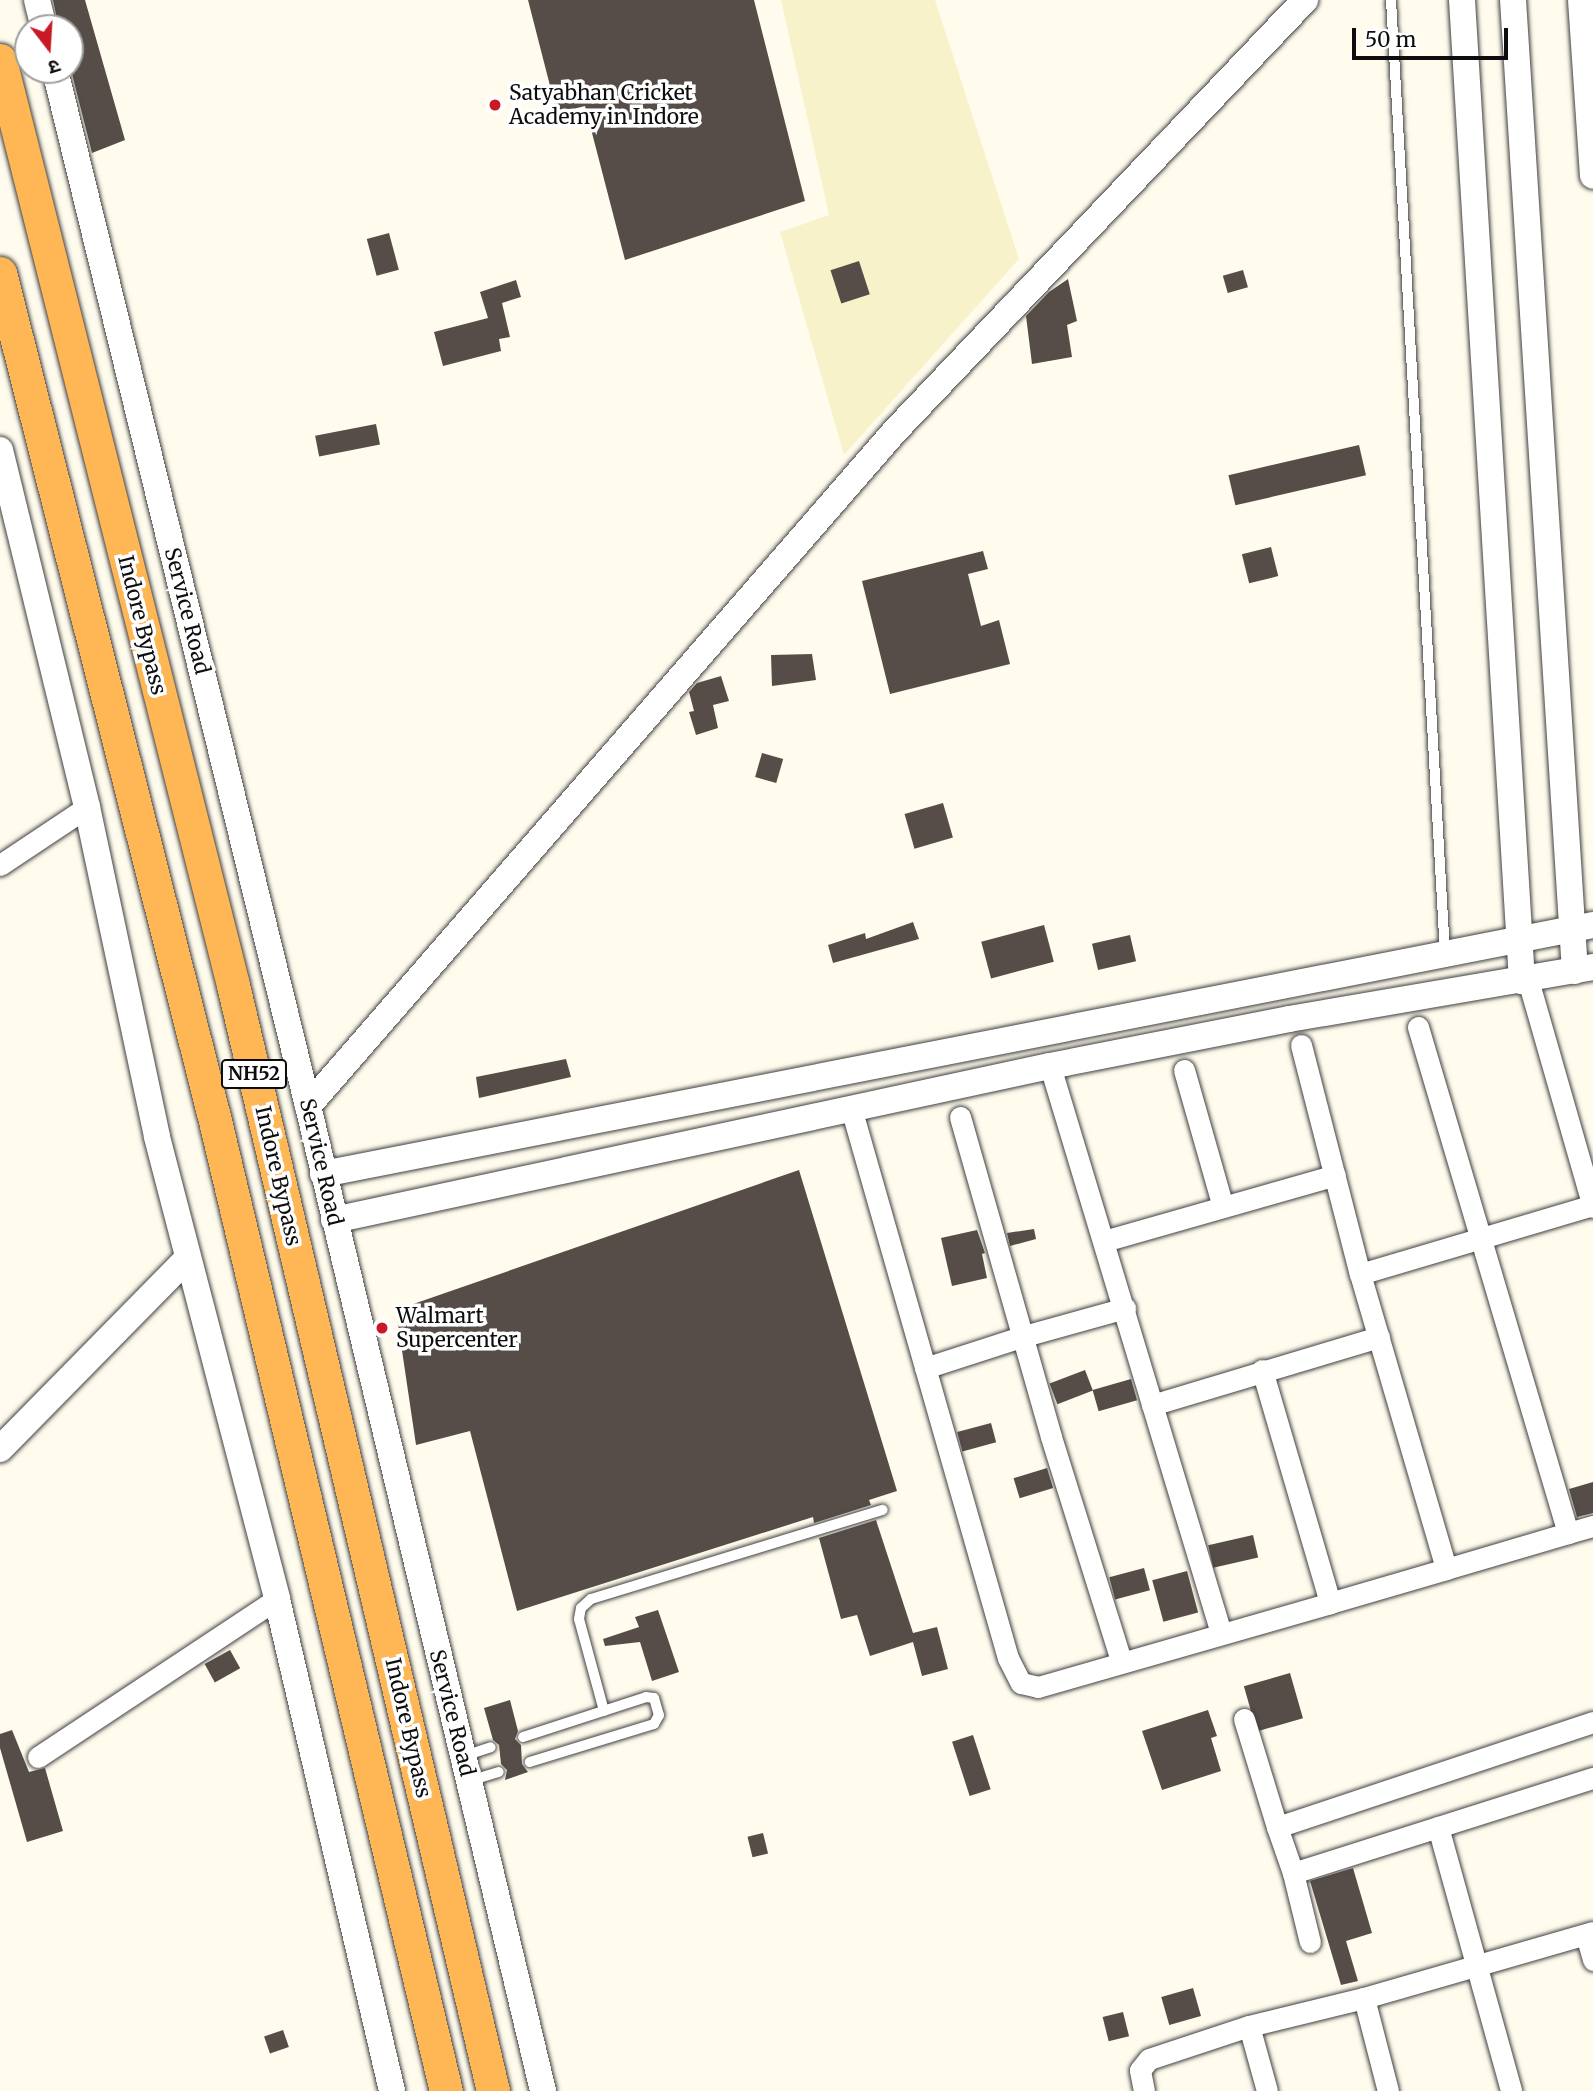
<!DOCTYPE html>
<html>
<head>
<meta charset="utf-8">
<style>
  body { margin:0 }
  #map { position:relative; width:1593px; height:2091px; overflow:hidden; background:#fffbed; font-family:Merriweather,"Noto Sans Devanagari",serif }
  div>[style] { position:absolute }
  .farmland>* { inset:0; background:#f8f2ca }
  .building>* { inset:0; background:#574d48; transform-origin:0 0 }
  .roads { filter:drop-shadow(0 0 2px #404040) drop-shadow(0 0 2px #404040) }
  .service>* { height:10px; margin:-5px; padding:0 5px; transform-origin:5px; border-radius:5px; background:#fff }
  .minor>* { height:21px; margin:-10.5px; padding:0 10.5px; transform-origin:10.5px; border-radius:10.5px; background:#fff }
  .tertiary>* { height:26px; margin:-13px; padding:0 13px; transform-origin:13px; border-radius:13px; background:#fff }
  .trunk>* { height:33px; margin:-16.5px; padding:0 16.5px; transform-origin:16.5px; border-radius:16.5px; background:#ffb654 }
  .dots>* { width:19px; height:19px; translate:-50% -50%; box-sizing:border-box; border:4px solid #fff; border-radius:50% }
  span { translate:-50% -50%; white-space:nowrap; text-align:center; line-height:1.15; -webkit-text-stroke:7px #fff; paint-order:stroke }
  .shield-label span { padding:2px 5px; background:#fff; border:2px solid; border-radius:5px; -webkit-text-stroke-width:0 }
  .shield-label { font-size:19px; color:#0d0d0d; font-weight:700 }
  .poi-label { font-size:21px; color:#0d0d0d }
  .left { translate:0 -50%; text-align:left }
  .street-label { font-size:21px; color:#0d0d0d }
  .north { position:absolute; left:14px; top:14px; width:70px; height:70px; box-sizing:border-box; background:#fff; border:2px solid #9e9e9e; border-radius:50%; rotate:163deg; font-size:19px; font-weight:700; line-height:28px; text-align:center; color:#0d0d0d }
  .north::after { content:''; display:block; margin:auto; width:24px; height:32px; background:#c91926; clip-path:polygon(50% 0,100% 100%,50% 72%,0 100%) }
  .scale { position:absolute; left:1352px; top:28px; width:156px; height:32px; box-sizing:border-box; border:4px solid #0d0d0d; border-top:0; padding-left:9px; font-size:21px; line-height:24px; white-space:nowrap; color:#0d0d0d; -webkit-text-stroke:5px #fff; paint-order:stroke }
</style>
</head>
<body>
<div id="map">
  <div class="farmland">
    <div style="clip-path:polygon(781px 0,935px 0,1019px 259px,844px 455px,780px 232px,829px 215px)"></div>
  </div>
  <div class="building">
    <div style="clip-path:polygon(53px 0,85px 0,125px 140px,92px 153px,70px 66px,70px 28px,59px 28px)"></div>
    <div style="clip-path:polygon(528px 0,754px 0,805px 201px,625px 260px,585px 106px,557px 113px)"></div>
    <div style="left:389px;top:233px;width:38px;height:23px;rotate:75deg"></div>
    <div style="left:859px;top:261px;width:35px;height:30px;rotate:72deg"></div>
    <div style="left:1243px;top:270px;width:18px;height:21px;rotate:74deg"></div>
    <div style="clip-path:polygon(1068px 279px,1077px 321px,1067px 325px,1072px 357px,1032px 364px,1026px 316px,1049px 292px)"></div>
    <div style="clip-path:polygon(516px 280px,521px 297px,502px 303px,510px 337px,499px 339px,501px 351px,443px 366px,434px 332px,488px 318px,480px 292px)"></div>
    <div style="left:376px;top:424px;width:21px;height:62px;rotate:79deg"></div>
    <div style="left:1359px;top:445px;width:31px;height:134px;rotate:77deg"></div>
    <div style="left:1271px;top:547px;width:30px;height:30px;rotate:76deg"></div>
    <div style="clip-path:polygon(983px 551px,988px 569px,968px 574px,981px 626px,999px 620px,1010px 664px,890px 694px,862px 581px)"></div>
    <div style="clip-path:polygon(812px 654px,816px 680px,772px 686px,771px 655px)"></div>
    <div style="clip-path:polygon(721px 676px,729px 701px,713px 705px,718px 728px,696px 735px,689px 712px,694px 711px,689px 692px,697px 683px)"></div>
    <div style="left:762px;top:753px;width:22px;height:25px;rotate:16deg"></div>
    <div style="left:943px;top:803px;width:36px;height:40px;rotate:74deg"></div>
    <div style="clip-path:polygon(913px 922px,919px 939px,833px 963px,828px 945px,865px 933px,866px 939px)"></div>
    <div style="left:1044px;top:925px;width:38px;height:65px;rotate:75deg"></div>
    <div style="left:1130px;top:935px;width:27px;height:39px;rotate:77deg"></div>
    <div style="clip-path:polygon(566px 1059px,571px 1077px,479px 1098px,476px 1077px)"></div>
    <div style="clip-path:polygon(799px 1170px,897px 1491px,869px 1500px,871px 1505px,814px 1523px,813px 1517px,517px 1611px,470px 1431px,416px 1445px,396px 1310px)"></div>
    <div style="clip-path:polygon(1034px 1229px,1036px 1239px,1010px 1246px,1007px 1233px)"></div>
    <div style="clip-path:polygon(977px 1230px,985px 1253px,982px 1254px,987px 1278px,952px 1286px,941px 1238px)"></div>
    <div style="left:1085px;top:1370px;width:22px;height:38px;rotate:69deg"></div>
    <div style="left:1131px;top:1379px;width:22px;height:40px;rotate:74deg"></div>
    <div style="left:991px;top:1423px;width:20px;height:35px;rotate:75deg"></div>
    <div style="left:1047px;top:1468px;width:21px;height:35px;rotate:73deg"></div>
    <div style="clip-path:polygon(1593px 1482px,1593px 1513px,1577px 1517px,1569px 1489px)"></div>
    <div style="clip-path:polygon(876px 1520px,913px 1633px,937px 1627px,948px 1669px,922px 1676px,913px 1642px,870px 1656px,857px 1615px,841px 1619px,819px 1538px)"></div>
    <div style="left:1253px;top:1535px;width:23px;height:46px;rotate:77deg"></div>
    <div style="left:1144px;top:1568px;width:23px;height:36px;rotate:75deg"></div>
    <div style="left:1187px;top:1571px;width:43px;height:36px;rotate:75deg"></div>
    <div style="clip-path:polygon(658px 1610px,679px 1672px,652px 1681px,640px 1642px,605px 1646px,603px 1639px,639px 1627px,635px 1617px)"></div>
    <div style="left:230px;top:1650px;width:21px;height:29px;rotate:61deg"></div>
    <div style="left:1290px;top:1673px;width:47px;height:48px;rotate:74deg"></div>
    <div style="clip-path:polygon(510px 1700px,518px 1731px,515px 1739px,521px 1745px,522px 1764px,528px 1772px,505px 1780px,507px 1770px,501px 1764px,499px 1745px,493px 1740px,484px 1708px)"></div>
    <div style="clip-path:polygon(1208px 1710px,1217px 1736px,1211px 1738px,1221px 1771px,1162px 1790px,1142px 1731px)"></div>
    <div style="clip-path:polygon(12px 1730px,29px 1772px,45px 1768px,63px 1831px,27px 1842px,0 1748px,0 1734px)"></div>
    <div style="left:973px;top:1735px;width:57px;height:22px;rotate:72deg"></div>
    <div style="left:763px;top:1833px;width:21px;height:16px;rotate:76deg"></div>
    <div style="clip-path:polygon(1353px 1868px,1372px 1933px,1346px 1941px,1358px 1981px,1341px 1985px,1310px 1881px)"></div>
    <div style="left:1193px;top:1988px;width:29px;height:33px;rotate:74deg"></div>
    <div style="left:1123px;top:2012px;width:25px;height:21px;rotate:76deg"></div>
    <div style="left:283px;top:2030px;width:18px;height:20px;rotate:71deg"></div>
  </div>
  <div class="roads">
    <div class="service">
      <div style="left:1391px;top:0;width:957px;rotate:86.76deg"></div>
      <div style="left:604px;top:1711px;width:95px;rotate:-105.2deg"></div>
      <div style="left:579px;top:1619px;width:11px;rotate:-80deg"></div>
      <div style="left:581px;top:1608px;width:13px;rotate:-42deg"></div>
      <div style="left:591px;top:1599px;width:305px;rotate:-17deg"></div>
      <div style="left:523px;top:1737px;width:129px;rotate:-18deg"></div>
      <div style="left:646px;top:1697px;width:8px;rotate:7deg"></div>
      <div style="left:654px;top:1698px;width:18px;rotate:74deg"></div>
      <div style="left:659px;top:1715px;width:10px;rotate:119deg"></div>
      <div style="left:654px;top:1724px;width:130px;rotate:163deg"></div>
      <div style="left:464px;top:1756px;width:28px;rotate:-18deg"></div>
      <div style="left:469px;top:1781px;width:31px;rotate:-17deg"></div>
    </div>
    <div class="minor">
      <div style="left:0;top:865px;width:105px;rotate:-33.7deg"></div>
      <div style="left:1528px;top:980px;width:236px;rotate:74deg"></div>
      <div style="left:1418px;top:1027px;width:528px;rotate:73.49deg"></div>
      <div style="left:1568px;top:1533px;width:26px;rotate:-16deg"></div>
      <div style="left:1301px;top:1045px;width:236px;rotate:75.6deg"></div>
      <div style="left:1360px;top:1274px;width:307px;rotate:73.7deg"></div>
      <div style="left:1446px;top:1569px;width:127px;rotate:-16.4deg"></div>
      <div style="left:1050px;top:1066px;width:592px;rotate:73.22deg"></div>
      <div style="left:1184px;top:1070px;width:142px;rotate:74.1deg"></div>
      <div style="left:851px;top:1108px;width:572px;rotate:74.07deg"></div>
      <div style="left:1008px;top:1658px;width:28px;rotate:63deg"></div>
      <div style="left:1021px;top:1683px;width:17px;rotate:13deg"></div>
      <div style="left:1038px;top:1687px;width:304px;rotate:-16deg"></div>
      <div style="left:960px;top:1117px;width:333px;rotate:74.1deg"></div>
      <div style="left:1051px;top:1437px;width:235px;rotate:72.6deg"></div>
      <div style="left:1104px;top:1241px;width:240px;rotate:-15.9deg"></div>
      <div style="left:1360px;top:1274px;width:243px;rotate:-16.5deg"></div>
      <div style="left:925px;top:1368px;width:104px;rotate:-17.9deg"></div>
      <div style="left:1024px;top:1336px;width:105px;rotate:-15.5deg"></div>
      <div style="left:1262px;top:1370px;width:243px;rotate:73.7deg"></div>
      <div style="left:1330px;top:1603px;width:121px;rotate:-16.3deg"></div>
      <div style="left:1152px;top:1405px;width:237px;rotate:-16.7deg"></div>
      <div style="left:1244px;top:1719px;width:113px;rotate:73deg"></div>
      <div style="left:1593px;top:1722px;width:333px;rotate:161.6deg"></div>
      <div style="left:1277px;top:1827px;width:49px;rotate:70.8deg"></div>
      <div style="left:1293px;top:1873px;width:315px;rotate:-17.6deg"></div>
      <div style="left:38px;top:1757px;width:287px;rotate:-33.5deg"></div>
      <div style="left:1438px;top:1827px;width:274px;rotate:74.5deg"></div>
      <div style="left:1293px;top:1873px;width:71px;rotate:76.2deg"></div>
      <div style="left:1586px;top:1935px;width:26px;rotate:74deg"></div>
      <div style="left:1249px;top:2026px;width:67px;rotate:74.5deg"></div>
      <div style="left:1144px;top:2091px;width:21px;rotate:-101deg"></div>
      <div style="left:1140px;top:2070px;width:14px;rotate:-51deg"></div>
      <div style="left:1149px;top:2059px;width:105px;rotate:-18.3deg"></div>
      <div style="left:1249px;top:2026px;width:118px;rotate:-13.7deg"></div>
      <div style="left:1388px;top:2091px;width:96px;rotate:-104.5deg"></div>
      <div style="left:1364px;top:1998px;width:238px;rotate:-16.1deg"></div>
    </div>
    <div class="tertiary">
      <div style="left:37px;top:0;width:29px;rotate:76deg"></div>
      <div style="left:1462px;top:0;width:983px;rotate:86.5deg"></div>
      <div style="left:1513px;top:0;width:973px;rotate:86.35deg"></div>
      <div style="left:1581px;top:0;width:176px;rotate:86.1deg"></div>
      <div style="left:55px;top:70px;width:1066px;rotate:76.28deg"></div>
      <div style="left:308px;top:1106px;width:1013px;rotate:76.58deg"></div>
      <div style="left:0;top:450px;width:367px;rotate:76.3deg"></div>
      <div style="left:87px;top:807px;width:337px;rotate:78deg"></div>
      <div style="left:157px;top:1137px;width:477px;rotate:75.4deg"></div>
      <div style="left:277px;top:1599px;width:505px;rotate:76.84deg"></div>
      <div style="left:308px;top:1106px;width:895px;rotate:-48.99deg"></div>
      <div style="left:895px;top:431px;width:595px;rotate:-46.43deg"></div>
      <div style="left:323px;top:1174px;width:1294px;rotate:-11.09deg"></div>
      <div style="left:334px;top:1220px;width:732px;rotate:-12.14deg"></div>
      <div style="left:1050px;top:1066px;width:244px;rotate:-11.1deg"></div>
      <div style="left:1289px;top:1019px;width:308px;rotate:-9.7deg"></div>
      <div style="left:0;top:1449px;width:267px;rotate:-45.5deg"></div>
    </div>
    <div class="trunk">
      <div style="left:0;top:60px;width:954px;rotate:75.86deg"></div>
      <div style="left:233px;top:985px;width:1136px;rotate:76.77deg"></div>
      <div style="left:0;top:273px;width:879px;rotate:75.77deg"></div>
      <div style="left:216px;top:1125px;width:993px;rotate:76.61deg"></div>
    </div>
  </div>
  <div class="dots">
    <div style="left:495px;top:105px;background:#c91926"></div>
    <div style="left:382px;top:1328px;background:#c91926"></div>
  </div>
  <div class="shield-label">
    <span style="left:254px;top:1074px">NH52</span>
  </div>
  <div class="poi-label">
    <span class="left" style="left:509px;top:105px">Satyabhan Cricket<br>Academy in Indore</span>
    <span class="left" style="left:396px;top:1328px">Walmart<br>Supercenter</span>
  </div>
  <div class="street-label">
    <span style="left:187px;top:611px;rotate:76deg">Service Road</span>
    <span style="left:142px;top:625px;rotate:76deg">Indore Bypass</span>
    <span style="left:321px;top:1162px;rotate:77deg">Service Road</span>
    <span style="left:278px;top:1176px;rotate:77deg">Indore Bypass</span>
    <span style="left:452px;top:1713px;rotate:76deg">Service Road</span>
    <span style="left:408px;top:1728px;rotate:77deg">Indore Bypass</span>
  </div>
  <div class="north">उ</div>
  <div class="scale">50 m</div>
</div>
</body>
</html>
